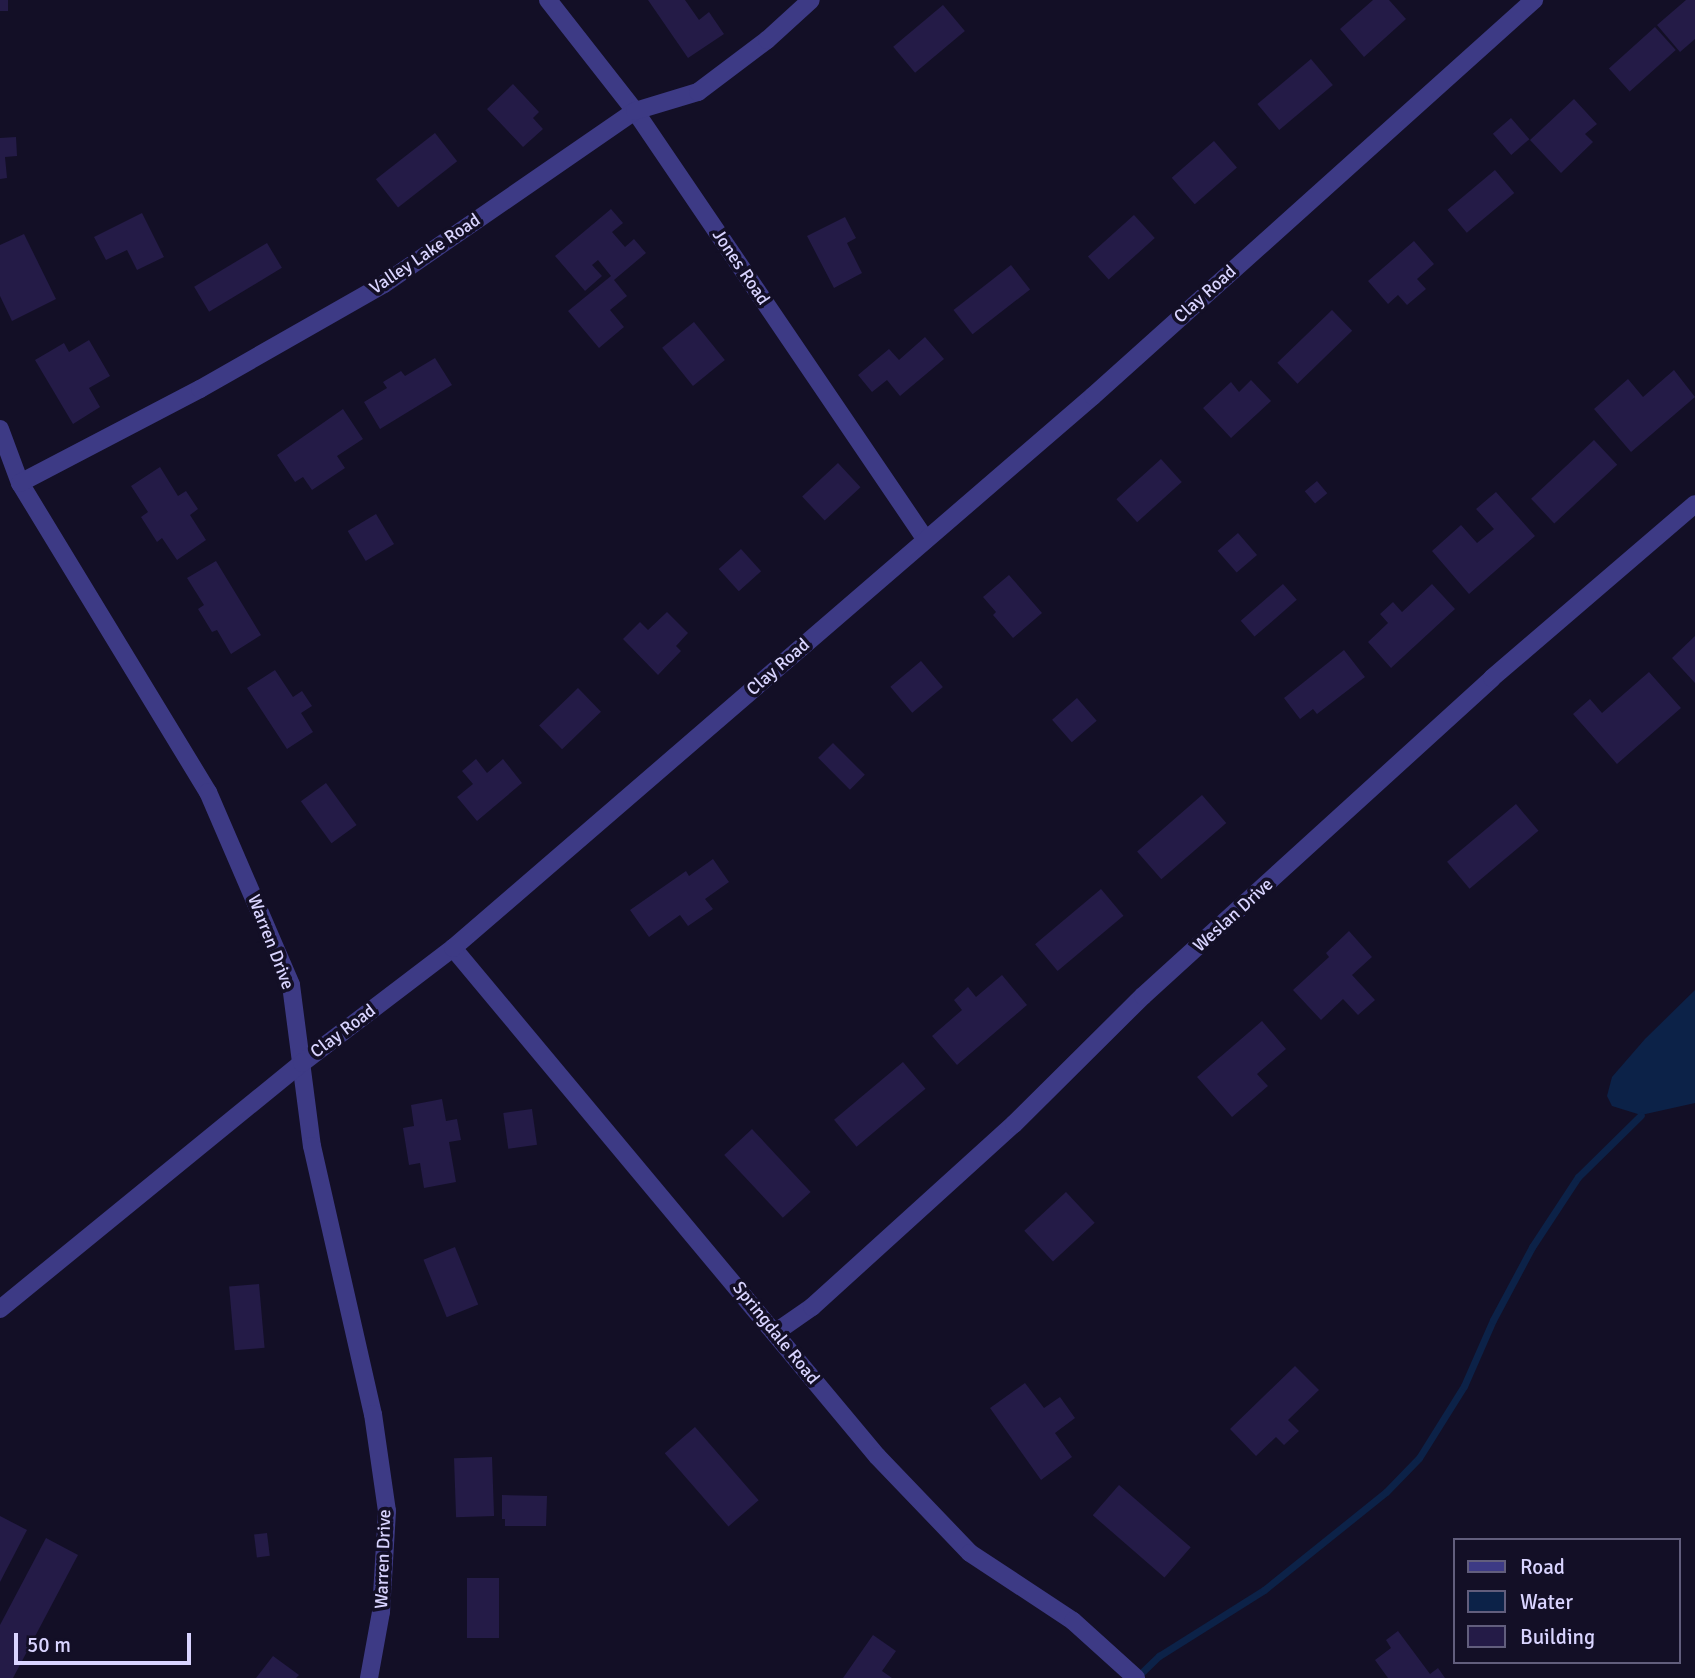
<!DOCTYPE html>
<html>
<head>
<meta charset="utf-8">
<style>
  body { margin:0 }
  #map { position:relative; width:1695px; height:1678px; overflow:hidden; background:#130f26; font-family:Signika,sans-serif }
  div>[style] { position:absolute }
  .water>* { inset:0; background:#0c2248 }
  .stream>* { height:7px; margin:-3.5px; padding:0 3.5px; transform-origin:3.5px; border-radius:3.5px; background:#0c2248 }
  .building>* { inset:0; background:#241b47; transform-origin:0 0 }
  .minor>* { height:18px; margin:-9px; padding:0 9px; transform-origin:9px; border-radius:9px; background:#3d3a85 }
  .tertiary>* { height:18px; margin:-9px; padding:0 9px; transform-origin:9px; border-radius:9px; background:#3d3a85 }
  span { translate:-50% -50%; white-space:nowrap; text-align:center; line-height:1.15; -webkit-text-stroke:7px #130f26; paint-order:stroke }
  .street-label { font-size:18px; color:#d9d4ff }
  .legend { position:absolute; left:1453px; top:1538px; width:228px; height:126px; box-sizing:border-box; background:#130f26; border:2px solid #625e7d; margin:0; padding:9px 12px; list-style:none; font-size:21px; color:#d9d4ff }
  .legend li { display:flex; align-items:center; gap:14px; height:35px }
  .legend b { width:35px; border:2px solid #625e7d }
  .scale { position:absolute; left:14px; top:1633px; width:177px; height:32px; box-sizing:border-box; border:4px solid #d9d4ff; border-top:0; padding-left:9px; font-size:21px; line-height:24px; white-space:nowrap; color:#d9d4ff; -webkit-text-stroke:5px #130f26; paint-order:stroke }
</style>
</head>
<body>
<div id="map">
  <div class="water">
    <div style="clip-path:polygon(1695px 990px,1695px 1103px,1641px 1115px,1612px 1106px,1607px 1096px,1612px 1077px,1645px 1039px)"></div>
  </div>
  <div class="stream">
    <div style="left:1136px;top:1678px;width:32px;rotate:-44deg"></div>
    <div style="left:1159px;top:1656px;width:124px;rotate:-32.2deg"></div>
    <div style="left:1264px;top:1590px;width:156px;rotate:-38.8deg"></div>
    <div style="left:1386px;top:1492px;width:47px;rotate:-45.9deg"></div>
    <div style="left:1419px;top:1458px;width:85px;rotate:-58deg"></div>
    <div style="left:1464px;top:1386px;width:72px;rotate:-66.3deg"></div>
    <div style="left:1493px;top:1320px;width:83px;rotate:-61.9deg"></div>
    <div style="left:1532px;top:1247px;width:84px;rotate:-56.7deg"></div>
    <div style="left:1578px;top:1177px;width:88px;rotate:-44.5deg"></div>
  </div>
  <div class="building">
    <div style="left:0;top:0;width:8px;height:11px"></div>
    <div style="clip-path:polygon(648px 0,685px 0,699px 20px,709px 12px,724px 34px,688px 58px)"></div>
    <div style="clip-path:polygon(1373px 0,1389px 0,1406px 19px,1364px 57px,1340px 29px)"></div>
    <div style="clip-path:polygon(1686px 0,1695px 0,1695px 39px,1680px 52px,1657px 25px)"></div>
    <div style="left:943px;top:5px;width:34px;height:65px;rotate:50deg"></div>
    <div style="left:1655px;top:27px;width:31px;height:62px;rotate:48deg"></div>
    <div style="left:1311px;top:59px;width:34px;height:70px;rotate:50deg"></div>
    <div style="clip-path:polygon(513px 84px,539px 112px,533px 118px,543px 129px,523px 147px,487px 109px)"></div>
    <div style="clip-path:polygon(1574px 99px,1597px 124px,1585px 134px,1593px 142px,1561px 173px,1530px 140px)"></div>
    <div style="left:1511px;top:118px;width:28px;height:24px;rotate:49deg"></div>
    <div style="left:435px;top:133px;width:36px;height:75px;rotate:52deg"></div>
    <div style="clip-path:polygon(16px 137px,17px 156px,5px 157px,7px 178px,0 179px,0 138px)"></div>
    <div style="left:1214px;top:141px;width:35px;height:56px;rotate:49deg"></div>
    <div style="left:1495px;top:170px;width:30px;height:62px;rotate:50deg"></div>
    <div style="clip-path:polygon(611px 209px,623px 223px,612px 232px,625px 247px,634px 239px,646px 253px,614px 280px,627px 296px,610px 310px,624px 327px,599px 348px,568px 311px,611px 276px,598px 260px,592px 265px,602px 276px,585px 291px,555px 256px)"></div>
    <div style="clip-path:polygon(142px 213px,164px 257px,137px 270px,127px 250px,106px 260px,94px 237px)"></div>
    <div style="left:1134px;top:215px;width:31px;height:62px;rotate:48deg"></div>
    <div style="clip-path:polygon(845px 217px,856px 238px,847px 243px,862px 273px,834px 288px,807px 236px)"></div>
    <div style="clip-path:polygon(24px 234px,56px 299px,12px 321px,0 296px,0 245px)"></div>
    <div style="clip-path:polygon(1414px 241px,1434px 264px,1417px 279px,1426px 289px,1407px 305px,1398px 295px,1388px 304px,1368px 281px)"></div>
    <div style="left:267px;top:243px;width:29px;height:85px;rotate:59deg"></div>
    <div style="left:1011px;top:265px;width:31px;height:73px;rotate:52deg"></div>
    <div style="left:1332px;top:310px;width:29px;height:76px;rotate:46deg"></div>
    <div style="left:694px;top:322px;width:49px;height:41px;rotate:51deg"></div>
    <div style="clip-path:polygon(925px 337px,944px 359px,900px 396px,887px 380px,872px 392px,858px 375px,889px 349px,899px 360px)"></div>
    <div style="clip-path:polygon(89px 340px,110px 376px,89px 388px,100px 407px,73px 424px,35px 360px,64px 343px,69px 352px)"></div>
    <div style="clip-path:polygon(435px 358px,452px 385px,380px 429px,364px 402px,387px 388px,383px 382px,401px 371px,405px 376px)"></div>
    <div style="clip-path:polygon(1674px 370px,1695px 397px,1631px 452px,1594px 409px,1628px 379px,1643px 397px)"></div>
    <div style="clip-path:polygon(1251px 380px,1271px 401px,1231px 438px,1203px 408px,1231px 382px,1239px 392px)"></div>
    <div style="clip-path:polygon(343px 409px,363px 439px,337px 456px,345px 468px,312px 490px,303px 477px,295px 482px,277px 455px)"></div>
    <div style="left:1594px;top:440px;width:34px;height:86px;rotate:47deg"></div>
    <div style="left:1161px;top:459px;width:31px;height:60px;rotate:48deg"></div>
    <div style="left:838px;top:463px;width:33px;height:49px;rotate:47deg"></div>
    <div style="clip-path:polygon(160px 467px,178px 496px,186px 491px,198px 509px,190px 515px,206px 540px,177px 560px,162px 538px,157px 542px,141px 517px,148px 512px,131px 486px)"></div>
    <div style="left:1317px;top:481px;width:16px;height:16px;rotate:50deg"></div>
    <div style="clip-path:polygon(1496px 492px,1535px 536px,1469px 594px,1432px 551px,1461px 525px,1477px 543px,1494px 529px,1476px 509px)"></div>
    <div style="left:376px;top:514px;width:35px;height:33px;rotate:59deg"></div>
    <div style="left:1238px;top:533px;width:29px;height:27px;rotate:49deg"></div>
    <div style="left:741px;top:549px;width:30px;height:30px;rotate:48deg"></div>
    <div style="clip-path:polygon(216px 561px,261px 635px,231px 654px,217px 630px,212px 632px,198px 609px,204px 605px,187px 578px)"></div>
    <div style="clip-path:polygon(1009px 575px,1042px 613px,1013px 638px,993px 615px,996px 612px,983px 597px)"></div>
    <div style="left:1283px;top:584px;width:21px;height:56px;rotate:49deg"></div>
    <div style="clip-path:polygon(1432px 584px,1455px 609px,1391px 668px,1368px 642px,1388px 623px,1380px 614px,1393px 602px,1402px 612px)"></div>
    <div style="clip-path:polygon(667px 612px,688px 633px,676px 646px,681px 651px,658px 675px,623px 639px,640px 622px,648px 630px)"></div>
    <div style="clip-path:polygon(1695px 636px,1695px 683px,1672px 658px)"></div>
    <div style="clip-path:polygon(1344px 650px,1365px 677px,1317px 714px,1313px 709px,1300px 719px,1284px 698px)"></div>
    <div style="left:921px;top:661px;width:34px;height:40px;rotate:50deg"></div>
    <div style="clip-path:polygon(275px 670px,293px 697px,302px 691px,312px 706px,301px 713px,313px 732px,287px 749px,247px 688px)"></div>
    <div style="clip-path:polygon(1649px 672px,1681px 708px,1617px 764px,1573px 714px,1590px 699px,1602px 713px)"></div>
    <div style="left:578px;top:688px;width:33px;height:54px;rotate:46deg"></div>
    <div style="left:1077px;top:698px;width:30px;height:33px;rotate:49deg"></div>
    <div style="left:833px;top:743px;width:45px;height:21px;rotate:45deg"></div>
    <div style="clip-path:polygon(476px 759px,487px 773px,503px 759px,522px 783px,477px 821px,457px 797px,473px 784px,462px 771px)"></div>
    <div style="left:326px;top:783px;width:52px;height:31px;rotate:54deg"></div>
    <div style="left:1202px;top:795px;width:37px;height:86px;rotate:49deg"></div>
    <div style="left:1516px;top:804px;width:35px;height:90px;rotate:50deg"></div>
    <div style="clip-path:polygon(713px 859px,729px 882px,705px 899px,713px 909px,688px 926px,680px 915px,649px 937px,630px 910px,686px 871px,689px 876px)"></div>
    <div style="left:1101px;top:889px;width:35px;height:86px;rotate:50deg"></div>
    <div style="clip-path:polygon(1349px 931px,1372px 957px,1352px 975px,1375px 1000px,1358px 1015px,1343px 999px,1321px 1020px,1293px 990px,1329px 957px,1326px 953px)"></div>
    <div style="clip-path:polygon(1002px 975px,1027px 1005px,957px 1065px,932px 1036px,962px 1010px,954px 1000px,968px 987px,976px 997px)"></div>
    <div style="clip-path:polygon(1262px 1021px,1286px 1049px,1257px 1074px,1268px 1086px,1232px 1117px,1197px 1077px)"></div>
    <div style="left:903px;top:1062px;width:35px;height:90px;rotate:50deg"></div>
    <div style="clip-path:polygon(442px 1099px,446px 1121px,457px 1119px,461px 1140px,449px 1142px,456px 1182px,424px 1188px,420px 1163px,409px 1165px,403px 1128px,414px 1126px,411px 1105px)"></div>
    <div style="left:532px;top:1109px;width:36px;height:29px;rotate:82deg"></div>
    <div style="left:752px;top:1129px;width:86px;height:38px;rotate:47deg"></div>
    <div style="left:1066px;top:1192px;width:42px;height:57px;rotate:47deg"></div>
    <div style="left:455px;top:1247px;width:62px;height:34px;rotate:68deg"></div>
    <div style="left:259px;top:1284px;width:64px;height:30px;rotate:85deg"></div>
    <div style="clip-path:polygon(1295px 1366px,1319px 1390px,1288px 1420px,1299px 1431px,1284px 1445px,1276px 1437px,1256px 1456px,1230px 1429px)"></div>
    <div style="clip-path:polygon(1025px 1383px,1044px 1408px,1060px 1397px,1075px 1418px,1055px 1433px,1072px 1457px,1041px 1480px,990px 1408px)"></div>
    <div style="left:695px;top:1427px;width:97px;height:40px;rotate:49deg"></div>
    <div style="left:492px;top:1457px;width:59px;height:38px;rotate:88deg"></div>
    <div style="left:1119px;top:1485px;width:95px;height:40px;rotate:41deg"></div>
    <div style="clip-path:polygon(502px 1495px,547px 1496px,546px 1526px,505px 1526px,505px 1519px,502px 1519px)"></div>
    <div style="clip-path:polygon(0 1516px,27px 1530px,0 1582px)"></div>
    <div style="left:267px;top:1533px;width:23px;height:13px;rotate:83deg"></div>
    <div style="clip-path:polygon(46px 1538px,78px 1555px,13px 1678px,0 1678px,0 1625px)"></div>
    <div style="left:467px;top:1578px;width:32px;height:60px"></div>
    <div style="clip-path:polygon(1398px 1631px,1430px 1674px,1438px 1668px,1445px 1678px,1388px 1678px,1375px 1660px,1391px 1648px,1386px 1640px)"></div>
    <div style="clip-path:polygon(873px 1635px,896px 1651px,882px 1671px,892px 1678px,843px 1678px)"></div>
    <div style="clip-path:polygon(273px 1656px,299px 1675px,296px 1678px,256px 1678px)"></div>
  </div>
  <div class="minor">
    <div style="left:548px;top:0;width:141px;rotate:51.9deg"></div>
    <div style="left:635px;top:111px;width:518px;rotate:55.85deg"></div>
    <div style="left:0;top:429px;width:58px;rotate:69.7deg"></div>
    <div style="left:20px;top:483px;width:362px;rotate:58.7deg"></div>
    <div style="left:208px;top:792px;width:210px;rotate:66.7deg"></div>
    <div style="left:291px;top:985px;width:162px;rotate:82.6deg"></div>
    <div style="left:312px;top:1146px;width:275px;rotate:77.2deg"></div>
    <div style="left:373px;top:1414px;width:98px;rotate:81.8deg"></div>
    <div style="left:387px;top:1511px;width:101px;rotate:93.4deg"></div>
    <div style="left:381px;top:1612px;width:67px;rotate:100.3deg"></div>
    <div style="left:20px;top:483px;width:203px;rotate:-27.6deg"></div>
    <div style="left:200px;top:389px;width:212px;rotate:-29.7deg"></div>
    <div style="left:384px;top:284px;width:305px;rotate:-34.6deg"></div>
    <div style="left:635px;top:111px;width:66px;rotate:-16.8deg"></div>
    <div style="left:698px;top:92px;width:86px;rotate:-37deg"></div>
    <div style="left:767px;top:40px;width:59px;rotate:-42.3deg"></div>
    <div style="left:453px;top:948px;width:662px;rotate:50.15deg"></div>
    <div style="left:877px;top:1456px;width:134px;rotate:46.2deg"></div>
    <div style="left:970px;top:1553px;width:123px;rotate:33.4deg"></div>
    <div style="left:1073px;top:1621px;width:85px;rotate:42.1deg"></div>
    <div style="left:776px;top:1332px;width:44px;rotate:-34.8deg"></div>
    <div style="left:812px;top:1307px;width:273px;rotate:-42.2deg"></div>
    <div style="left:1014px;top:1124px;width:182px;rotate:-44.8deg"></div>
    <div style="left:1143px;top:996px;width:472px;rotate:-42.3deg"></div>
    <div style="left:1492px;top:678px;width:267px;rotate:-40.6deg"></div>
  </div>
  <div class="tertiary">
    <div style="left:0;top:1309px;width:390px;rotate:-39.2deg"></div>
    <div style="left:302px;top:1063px;width:190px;rotate:-37.3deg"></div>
    <div style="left:453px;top:948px;width:845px;rotate:-40.78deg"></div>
    <div style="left:1093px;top:396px;width:593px;rotate:-41.92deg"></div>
  </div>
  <div class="street-label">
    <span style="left:425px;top:254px;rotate:-34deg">Valley Lake Road</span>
    <span style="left:741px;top:267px;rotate:56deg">Jones Road</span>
    <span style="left:1205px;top:294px;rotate:-42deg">Clay Road</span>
    <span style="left:778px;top:667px;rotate:-41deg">Clay Road</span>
    <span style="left:1233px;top:915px;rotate:-42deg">Weslan Drive</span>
    <span style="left:271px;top:942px;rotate:69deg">Warren Drive</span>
    <span style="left:343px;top:1031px;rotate:-37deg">Clay Road</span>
    <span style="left:776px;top:1333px;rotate:51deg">Springdale Road</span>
    <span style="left:383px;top:1559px;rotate:-88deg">Warren Drive</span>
  </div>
  <ul class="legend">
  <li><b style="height:9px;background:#3d3a85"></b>Road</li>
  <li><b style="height:19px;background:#0c2248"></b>Water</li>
  <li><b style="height:19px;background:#241b47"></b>Building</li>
  </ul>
  <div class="scale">50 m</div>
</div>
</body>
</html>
